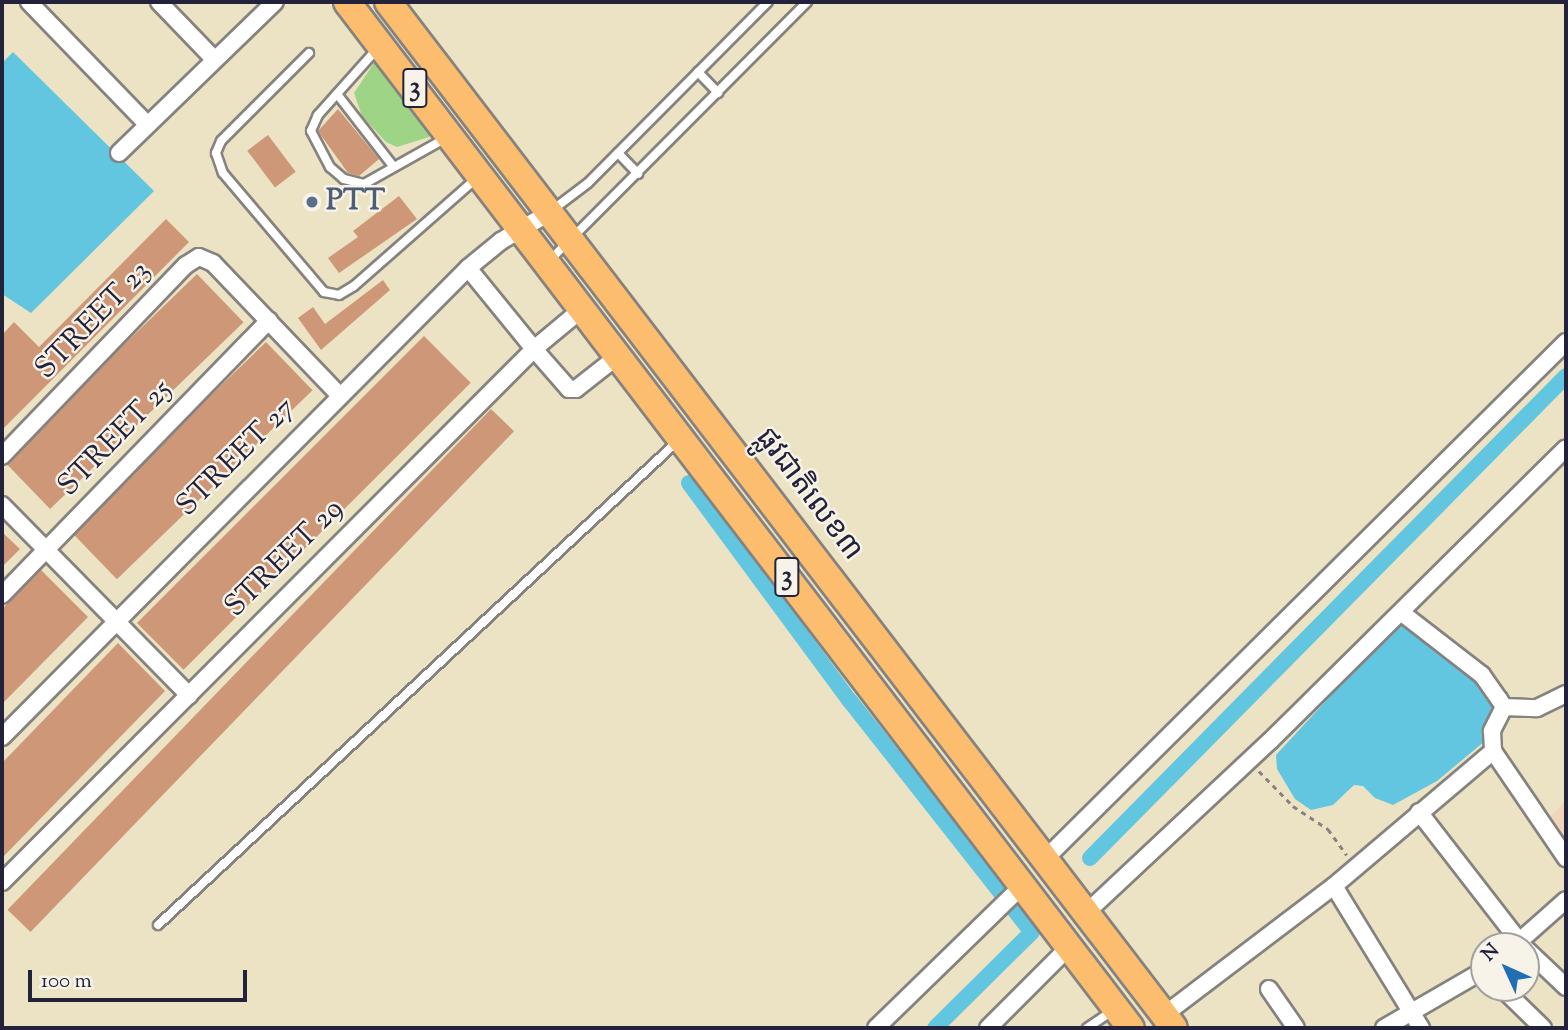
<!DOCTYPE html>
<meta charset="utf-8">
<style>
body{margin:0}
#map{position:relative;width:1568px;height:1030px;overflow:hidden;background:#ebe3c3;font-family:"Sorts Mill Goudy","Noto Sans Khmer",serif}
div>[style]{position:absolute}
[style*='--x']{left:calc(var(--x)*1px);top:calc(var(--y)*1px);width:calc(var(--w)*1px);rotate:calc(var(--a)*1deg)}
.built>*{inset:0;background:#efd6bb}
.green>*{inset:0;background:#9ed485}
.water>*{inset:0;background:#62c6e0}
.canal>*{height:16px;margin:-8px;padding:0 8px;transform-origin:8px;border-radius:8px;background:#62c6e0}
.building>*{inset:0;background:#ce9878;transform-origin:0 0}
.path>*{height:2.5px;margin-top:-1.25px;transform-origin:0;background:repeating-linear-gradient(90deg,#86827f 0 5px,transparent 0 10px)}
.roads{filter:drop-shadow(2px 0 #86827f) drop-shadow(-2px 0 #86827f) drop-shadow(0 2px #86827f) drop-shadow(0 -2px #86827f)}
.service>*{height:8px;margin:-4px;padding:0 4px;transform-origin:4px;border-radius:4px;background:#fff}
.minor>*{height:16px;margin:-8px;padding:0 8px;transform-origin:8px;border-radius:8px;background:#fff}
.trunk>*{height:26px;margin:-13px;padding:0 13px;transform-origin:13px;border-radius:13px;background:#fcbd6e}
.dots>*{width:19px;height:19px;translate:-50% -50%;box-sizing:border-box;border:4px solid #f7f3e8;border-radius:50%}
span{translate:-50% -50%;white-space:nowrap;text-align:center;line-height:1.15;-webkit-text-stroke:5px #f7f3e8;paint-order:stroke}
.shield-label span{padding:2px 5px;background:#f7f3e8;border:2px solid;border-radius:5px;-webkit-text-stroke-width:0}
.shield-label{font-size:28px;color:#22223b;font-weight:700}
.service-label{font-size:30px;color:#4e5e75;font-weight:700}
.left{translate:0 -50%;text-align:left}
.street-label{font-size:30px;color:#22223b}
.frame{position:absolute;inset:0;border:4px solid #22223b;pointer-events:none}
.north{position:absolute;left:1470px;top:932px;width:70px;height:70px;box-sizing:border-box;background:#f7f3e8;border:2px solid #a29fa3;border-radius:50%;rotate:315deg;font-size:19px;font-weight:700;line-height:28px;text-align:center;color:#22223b}
.north::after{content:'';display:block;margin:auto;width:24px;height:32px;background:#1f6fb2;clip-path:polygon(50% 0,100% 100%,50% 72%,0 100%)}
.scale{position:absolute;left:28px;top:970px;width:219px;height:32px;box-sizing:border-box;border:4px solid #22223b;border-top:0;padding-left:9px;font-size:21px;line-height:24px;white-space:nowrap;color:#22223b;-webkit-text-stroke:5px #f7f3e8;paint-order:stroke}
</style>
<div id="map">
<div class="built">
<div style="clip-path:polygon(1566px 800px,1566px 841px,1550px 818px)"></div>
</div>
<div class="green">
<div style="clip-path:polygon(376px 60px,431px 131px,429px 137px,397px 147px,386px 142px,362px 116px,354px 93px)"></div>
</div>
<div class="water">
<div style="clip-path:polygon(13px 52px,154px 191px,31px 313px,2px 294px,2px 63px)"></div>
<div style="clip-path:polygon(1397px 624px,1415px 631px,1478px 681px,1498px 706px,1485px 741px,1437px 781px,1393px 805px,1375px 798px,1363px 786px,1354px 785px,1333px 805px,1311px 810px,1295px 799px,1277px 769px,1276px 755px)"></div>
</div>
<div class="canal">
<div style="--x:689;--y:483;--w:271;--a:53.6"></div>
<div style="--x:850;--y:701;--w:294;--a:51.8"></div>
<div style="--x:1032;--y:932;--w:136;--a:135.3"></div>
<div style="--x:1090;--y:858;--w:677;--a:-45.36"></div>
</div>
<div class="building">
<div style="clip-path:polygon(338px 109px,379px 159px,359px 176px,348px 173px,318px 131px)"></div>
<div style="left:268px;top:135px;width:46px;height:26px;rotate:53deg"></div>
<div style="clip-path:polygon(399px 196px,417px 219px,339px 273px,328px 258px,358px 237px,353px 231px)"></div>
<div style="clip-path:polygon(166px 219px,189px 242px,2px 430px,2px 335px,14px 322px,39px 347px)"></div>
<div style="left:197px;top:274px;width:67px;height:269px;rotate:46deg"></div>
<div style="clip-path:polygon(383px 280px,390px 290px,321px 350px,298px 318px,313px 307px,325px 324px)"></div>
<div style="left:424px;top:336px;width:66px;height:406px;rotate:45deg"></div>
<div style="left:266px;top:342px;width:67px;height:272px;rotate:46deg"></div>
<div style="left:491px;top:409px;width:32px;height:696px;rotate:44deg"></div>
<div style="clip-path:polygon(2px 532px,20px 549px,2px 567px)"></div>
<div style="clip-path:polygon(41px 570px,88px 617px,2px 704px,2px 609px)"></div>
<div style="clip-path:polygon(118px 643px,165px 691px,2px 858px,2px 763px)"></div>
</div>
<div class="path">
<div style="--x:1259;--y:771;--w:49;--a:45.8"></div>
<div style="--x:1293;--y:806;--w:42;--a:33.3"></div>
<div style="--x:1328;--y:829;--w:32;--a:54"></div>
</div>
<div class="roads">
<div class="service">
<div style="--x:377;--y:49;--w:89;--a:131.8"></div>
<div style="--x:318;--y:115;--w:17;--a:114"></div>
<div style="--x:311;--y:131;--w:41;--a:62.2"></div>
<div style="--x:330;--y:167;--w:18;--a:41"></div>
<div style="--x:344;--y:179;--w:21;--a:14"></div>
<div style="--x:364;--y:184;--w:94;--a:-29.3"></div>
<div style="--x:309;--y:53;--w:124;--a:135"></div>
<div style="--x:221;--y:141;--w:13;--a:113"></div>
<div style="--x:216;--y:153;--w:21;--a:71"></div>
<div style="--x:223;--y:173;--w:156;--a:49.7"></div>
<div style="--x:324;--y:292;--w:15;--a:11"></div>
<div style="--x:339;--y:295;--w:17;--a:-31"></div>
<div style="--x:354;--y:286;--w:162;--a:-41.3"></div>
<div style="--x:698;--y:72;--w:29;--a:46"></div>
<div style="--x:337;--y:94;--w:91;--a:52.1"></div>
<div style="--x:618;--y:153;--w:29;--a:46"></div>
<div style="--x:551;--y:211;--w:46;--a:-37.1"></div>
<div style="--x:588;--y:183;--w:255;--a:-45.2"></div>
<div style="--x:550;--y:260;--w:364;--a:-45.1"></div>
<div style="--x:158;--y:925;--w:712;--a:-42.95"></div>
<div style="--x:1087;--y:1028;--w:32;--a:-34"></div>
</div>
<div class="minor">
<div style="--x:29;--y:2;--w:170;--a:46"></div>
<div style="--x:159;--y:2;--w:79;--a:46"></div>
<div style="--x:119;--y:153;--w:217;--a:-44.1"></div>
<div style="--x:582;--y:309;--w:62;--a:140.2"></div>
<div style="--x:534;--y:349;--w:53;--a:48.8"></div>
<div style="--x:569;--y:389;--w:7;--a:0"></div>
<div style="--x:576;--y:389;--w:53;--a:-38.2"></div>
<div style="--x:2;--y:456;--w:265;--a:-46.1"></div>
<div style="--x:186;--y:265;--w:15;--a:-32"></div>
<div style="--x:199;--y:257;--w:15;--a:23"></div>
<div style="--x:213;--y:263;--w:182;--a:46.3"></div>
<div style="--x:2;--y:505;--w:267;--a:45.5"></div>
<div style="--x:2;--y:595;--w:383;--a:-45.8"></div>
<div style="--x:1402;--y:613;--w:101;--a:37.8"></div>
<div style="--x:1482;--y:675;--w:29;--a:55"></div>
<div style="--x:1499;--y:699;--w:9;--a:58"></div>
<div style="--x:1504;--y:707;--w:27;--a:117"></div>
<div style="--x:1492;--y:731;--w:20;--a:87"></div>
<div style="--x:1493;--y:751;--w:130;--a:55.7"></div>
<div style="--x:1504;--y:707;--w:33;--a:2"></div>
<div style="--x:1537;--y:708;--w:32;--a:-26"></div>
<div style="--x:2;--y:737;--w:661;--a:-45.18"></div>
<div style="--x:468;--y:268;--w:43;--a:-39.3"></div>
<div style="--x:501;--y:241;--w:56;--a:-30.3"></div>
<div style="--x:1419;--y:812;--w:170;--a:52.2"></div>
<div style="--x:1045;--y:859;--w:734;--a:-44.78"></div>
<div style="--x:2;--y:882;--w:753;--a:-45.05"></div>
<div style="--x:534;--y:349;--w:104;--a:-129.2"></div>
<div style="--x:1334;--y:886;--w:167;--a:58.5"></div>
<div style="--x:1086;--y:913;--w:252;--a:-43.1"></div>
<div style="--x:1270;--y:741;--w:416;--a:-44.7"></div>
<div style="--x:1514;--y:946;--w:69;--a:-41.5"></div>
<div style="--x:1526;--y:949;--w:55;--a:43.5"></div>
<div style="--x:1502;--y:988;--w:57;--a:44.3"></div>
<div style="--x:1269;--y:989;--w:47;--a:55.3"></div>
<div style="--x:1164;--y:1015;--w:213;--a:-37.2"></div>
<div style="--x:1334;--y:886;--w:209;--a:-40.3"></div>
<div style="--x:876;--y:1028;--w:204;--a:-44.2"></div>
<div style="--x:988;--y:1028;--w:115;--a:-45"></div>
<div style="--x:1384;--y:1028;--w:116;--a:-30.1"></div>
</div>
<div class="trunk">
<div style="--x:347;--y:2;--w:1291;--a:52.62"></div>
<div style="--x:388;--y:2;--w:1292;--a:52.54"></div>
</div>
</div>
<div class="dots">
<div style="left:312px;top:202px;background:#5c6f8a"></div>
</div>
<div class="shield-label">
<span style="left:415px;top:88px">3</span>
<span style="left:787px;top:577px">3</span>
</div>
<div class="service-label">
<span class="left" style="left:326px;top:202px">PTT</span>
</div>
<div class="street-label">
<span style="left:94px;top:321px;rotate:-46deg">STREET 23</span>
<span style="left:116px;top:439px;rotate:-46deg">STREET 25</span>
<span style="left:237px;top:458px;rotate:-45deg">STREET 27</span>
<span style="left:808px;top:495px;rotate:53deg">ផ្លូវជាតិលេខ៣</span>
<span style="left:285px;top:559px;rotate:-45deg">STREET 29</span>
</div>
<div class="frame"></div>
<div class="north">N</div>
<div class="scale">100 m</div>
</div>
